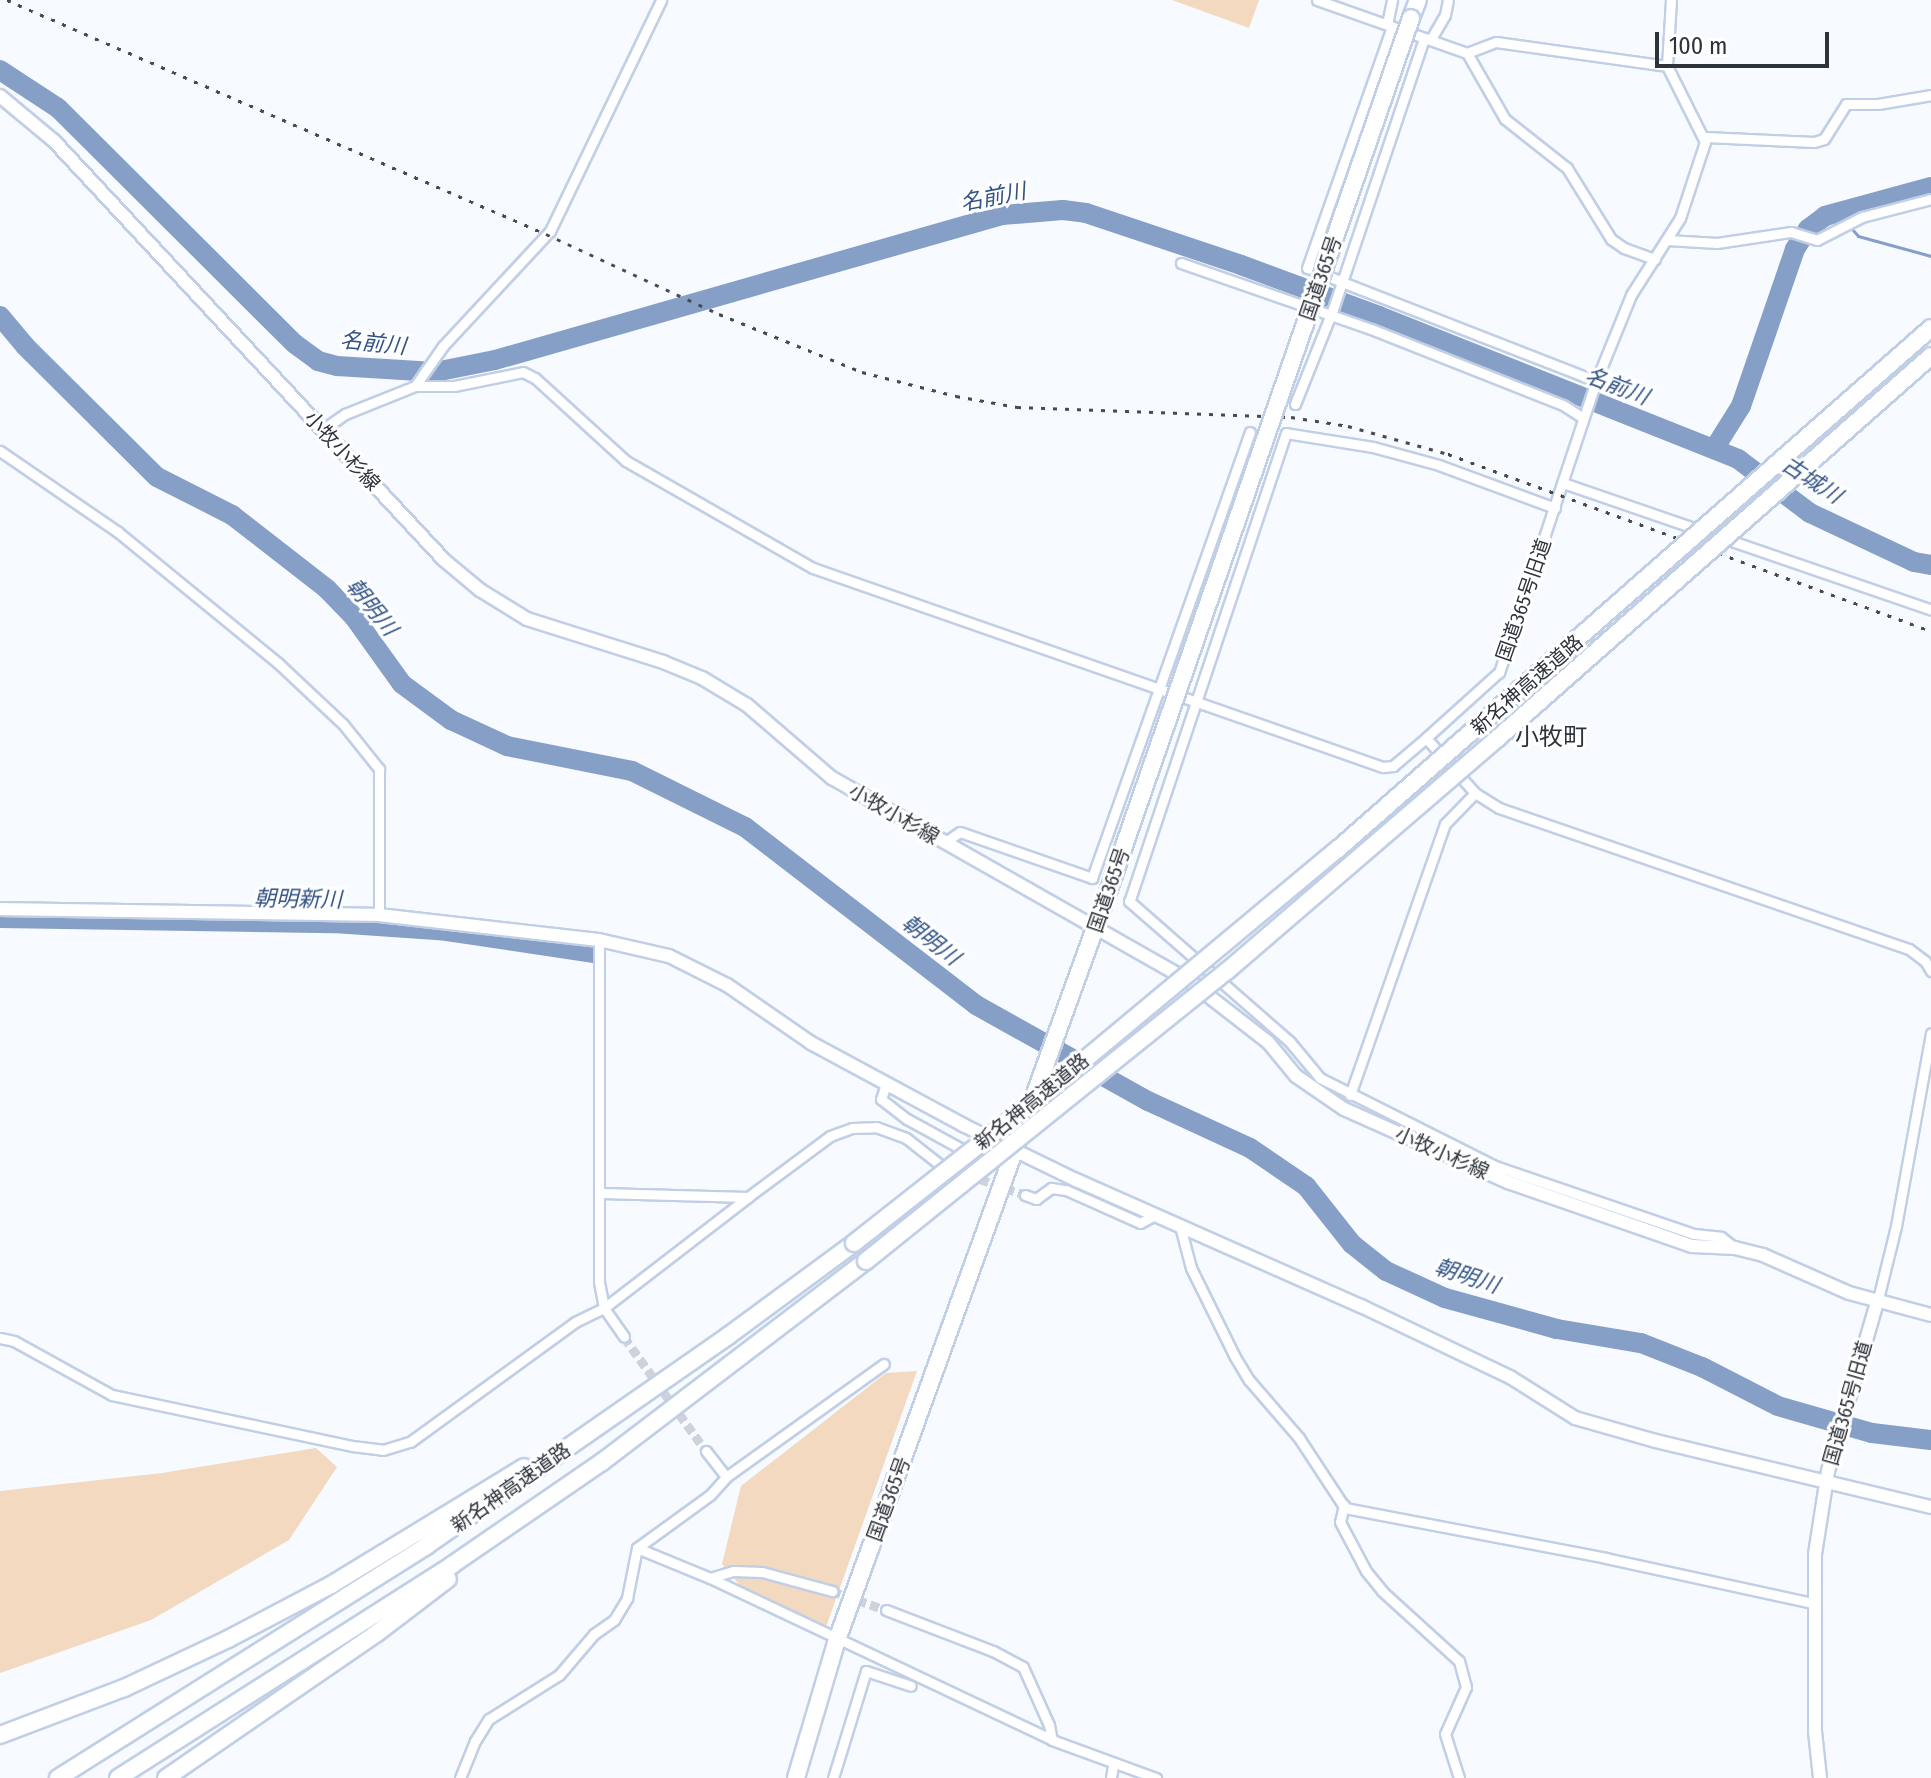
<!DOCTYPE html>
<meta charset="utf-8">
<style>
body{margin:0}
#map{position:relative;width:1931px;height:1778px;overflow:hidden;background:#f7faff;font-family:"Fira Sans Condensed","Noto Sans JP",sans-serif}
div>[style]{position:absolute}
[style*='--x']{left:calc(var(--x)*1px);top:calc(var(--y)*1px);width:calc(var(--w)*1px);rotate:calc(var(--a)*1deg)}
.green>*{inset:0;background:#f2d9bf}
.stream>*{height:3px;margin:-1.5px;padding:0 1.5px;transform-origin:1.5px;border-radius:1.5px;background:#869fc6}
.river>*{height:20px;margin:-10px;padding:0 10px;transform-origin:10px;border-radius:10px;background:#869fc6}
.street-tunnel>*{height:9px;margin-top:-4.5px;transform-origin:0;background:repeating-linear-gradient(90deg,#cfd2d8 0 9px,transparent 0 13.5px)}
.roads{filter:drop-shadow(2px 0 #c1cfe6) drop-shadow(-2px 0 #c1cfe6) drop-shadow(0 2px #c1cfe6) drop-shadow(0 -2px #c1cfe6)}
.street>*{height:9px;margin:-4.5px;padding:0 4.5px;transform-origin:4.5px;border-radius:4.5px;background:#fff}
.secondary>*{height:12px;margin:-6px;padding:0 6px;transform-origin:6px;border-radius:6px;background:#fff}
.highway>*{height:16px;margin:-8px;padding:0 8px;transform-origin:8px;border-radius:8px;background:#fff}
.rail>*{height:3px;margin-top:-1.5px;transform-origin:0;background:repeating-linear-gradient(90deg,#464b53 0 4px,transparent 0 12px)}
.bridges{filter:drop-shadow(2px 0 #c1cfe6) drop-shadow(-2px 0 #c1cfe6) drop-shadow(0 2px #c1cfe6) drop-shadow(0 -2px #c1cfe6)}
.highway-bridge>*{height:16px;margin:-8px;padding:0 8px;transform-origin:8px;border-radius:8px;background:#fff}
span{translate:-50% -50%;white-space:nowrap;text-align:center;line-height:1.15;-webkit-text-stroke:6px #fff;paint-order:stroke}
.street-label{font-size:20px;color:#2d333b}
.water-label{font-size:22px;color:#325386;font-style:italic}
.quarter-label{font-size:24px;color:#2d333b}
.scale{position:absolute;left:1655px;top:32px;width:174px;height:36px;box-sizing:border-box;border:4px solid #2d333b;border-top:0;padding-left:10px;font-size:24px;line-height:28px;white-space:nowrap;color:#2d333b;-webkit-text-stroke:6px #fff;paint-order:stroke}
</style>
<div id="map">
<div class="green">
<div style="clip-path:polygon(1172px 0,1259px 0,1249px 28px)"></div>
<div style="clip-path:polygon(917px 1371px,826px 1627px,748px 1595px,722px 1564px,741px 1486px,886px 1373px)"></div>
<div style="clip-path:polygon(316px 1448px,337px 1467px,289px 1540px,151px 1620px,0 1673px,0 1491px,162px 1473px)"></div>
</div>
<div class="stream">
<div style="--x:1848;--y:209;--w:7;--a:82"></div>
<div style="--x:1852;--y:229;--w:9;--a:49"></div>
<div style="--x:1858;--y:236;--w:76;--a:15.3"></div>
</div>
<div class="river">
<div style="--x:0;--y:70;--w:69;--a:33.2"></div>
<div style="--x:58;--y:108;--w:334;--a:44.9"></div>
<div style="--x:295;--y:344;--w:29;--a:36"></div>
<div style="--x:318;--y:361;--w:20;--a:15"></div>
<div style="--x:337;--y:366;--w:98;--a:3.5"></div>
<div style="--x:435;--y:372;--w:61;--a:-11.3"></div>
<div style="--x:495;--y:360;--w:527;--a:-15.96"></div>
<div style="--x:1002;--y:215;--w:61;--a:-4.7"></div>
<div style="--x:1063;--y:210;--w:23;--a:7"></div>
<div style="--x:1086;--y:213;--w:163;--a:18.5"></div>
<div style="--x:1241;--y:265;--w:147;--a:20.3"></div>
<div style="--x:1379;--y:316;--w:386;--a:21.7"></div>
<div style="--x:1738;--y:459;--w:90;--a:36.9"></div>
<div style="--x:1810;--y:513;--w:115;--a:25.2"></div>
<div style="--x:1914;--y:562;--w:17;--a:10"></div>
<div style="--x:0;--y:316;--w:39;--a:50"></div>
<div style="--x:25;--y:346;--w:186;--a:44.8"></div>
<div style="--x:157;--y:477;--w:84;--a:26.9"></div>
<div style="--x:232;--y:515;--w:120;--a:37.9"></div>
<div style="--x:327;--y:589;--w:39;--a:46"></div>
<div style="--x:354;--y:617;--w:82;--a:54.4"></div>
<div style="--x:402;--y:684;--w:61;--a:36.3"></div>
<div style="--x:451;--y:720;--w:62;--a:24.9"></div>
<div style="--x:507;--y:746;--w:127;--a:11.3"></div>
<div style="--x:632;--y:771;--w:126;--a:26.4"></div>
<div style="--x:745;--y:827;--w:292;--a:37.6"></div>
<div style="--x:976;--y:1005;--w:197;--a:29.2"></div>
<div style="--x:1148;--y:1101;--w:112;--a:24.7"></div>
<div style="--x:1250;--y:1148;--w:68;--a:34.2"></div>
<div style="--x:1306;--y:1186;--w:74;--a:51.6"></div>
<div style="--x:1352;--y:1244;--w:43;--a:38.5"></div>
<div style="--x:1386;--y:1271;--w:65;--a:24.6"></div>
<div style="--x:1445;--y:1298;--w:116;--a:15.5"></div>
<div style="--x:1557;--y:1329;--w:85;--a:9.5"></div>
<div style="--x:1641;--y:1343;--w:66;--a:21.5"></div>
<div style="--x:1702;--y:1367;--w:85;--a:27.2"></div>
<div style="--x:1778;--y:1406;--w:98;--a:16"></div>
<div style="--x:1872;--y:1433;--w:59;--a:6.8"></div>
<div style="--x:1714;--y:449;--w:51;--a:-57.9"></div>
<div style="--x:1741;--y:406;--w:166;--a:-71"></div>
<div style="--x:1795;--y:249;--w:24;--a:-57"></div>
<div style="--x:1808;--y:229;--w:21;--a:-37"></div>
<div style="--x:1825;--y:216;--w:110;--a:-15.3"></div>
<div style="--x:0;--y:918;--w:334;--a:0.9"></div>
<div style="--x:334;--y:923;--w:113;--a:4"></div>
<div style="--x:447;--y:931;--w:149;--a:8.5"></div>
</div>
<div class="street-tunnel">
<div style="--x:980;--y:1179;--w:48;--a:19.6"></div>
<div style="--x:624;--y:1337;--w:140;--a:54.3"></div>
<div style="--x:832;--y:1591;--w:57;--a:19.4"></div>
</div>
<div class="roads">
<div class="street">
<div style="--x:1317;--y:0;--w:159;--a:19.5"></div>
<div style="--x:1467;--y:53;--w:31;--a:-21"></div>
<div style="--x:1496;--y:42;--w:173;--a:8"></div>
<div style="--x:1671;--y:0;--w:66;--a:93.5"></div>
<div style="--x:1667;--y:66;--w:85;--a:63.4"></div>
<div style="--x:1705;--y:142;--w:80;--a:108.2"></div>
<div style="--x:1680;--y:218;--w:91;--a:122.5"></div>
<div style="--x:1631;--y:295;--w:93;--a:112.1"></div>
<div style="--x:1596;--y:381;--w:307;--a:108.4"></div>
<div style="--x:1499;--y:672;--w:98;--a:137.9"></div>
<div style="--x:1426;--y:738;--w:74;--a:48.3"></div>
<div style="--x:1475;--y:793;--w:28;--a:32"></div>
<div style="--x:1499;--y:808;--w:434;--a:19"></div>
<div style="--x:1909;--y:949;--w:20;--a:37"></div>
<div style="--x:1925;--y:961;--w:12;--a:59"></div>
<div style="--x:1387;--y:24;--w:25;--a:-78"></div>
<div style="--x:1431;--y:39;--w:28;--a:-60"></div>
<div style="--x:1445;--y:15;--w:15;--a:-79"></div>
<div style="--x:1467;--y:53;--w:76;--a:60.1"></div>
<div style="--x:1505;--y:119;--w:79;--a:38.3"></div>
<div style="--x:1567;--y:168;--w:84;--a:58.2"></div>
<div style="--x:1611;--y:239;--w:16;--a:35"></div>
<div style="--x:1624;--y:248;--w:33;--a:20"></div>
<div style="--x:1705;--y:137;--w:109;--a:2.6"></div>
<div style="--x:1814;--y:142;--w:10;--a:-17"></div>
<div style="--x:1824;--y:139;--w:41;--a:-57.8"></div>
<div style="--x:1846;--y:104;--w:32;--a:0"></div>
<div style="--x:1878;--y:104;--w:54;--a:-9.6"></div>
<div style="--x:1667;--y:240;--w:50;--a:3.4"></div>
<div style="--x:1717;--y:243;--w:75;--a:-8.5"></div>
<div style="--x:1791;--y:232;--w:27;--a:17"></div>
<div style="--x:1817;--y:240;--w:51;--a:-27.1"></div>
<div style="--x:1862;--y:217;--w:71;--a:-14.6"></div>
<div style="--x:1181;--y:263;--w:201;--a:19.2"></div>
<div style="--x:1371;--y:329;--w:206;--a:21.6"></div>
<div style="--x:1563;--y:405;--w:24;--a:33"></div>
<div style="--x:1340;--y:281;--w:35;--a:-158"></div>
<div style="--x:1307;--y:268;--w:256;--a:-70.6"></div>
<div style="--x:1342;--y:282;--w:273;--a:21.3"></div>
<div style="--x:415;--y:386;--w:39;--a:0"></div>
<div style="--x:454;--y:386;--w:70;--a:-11.5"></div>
<div style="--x:523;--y:372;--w:13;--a:27"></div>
<div style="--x:535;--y:378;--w:123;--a:42.4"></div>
<div style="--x:626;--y:461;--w:215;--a:29.8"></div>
<div style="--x:813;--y:568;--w:604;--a:19.25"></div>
<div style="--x:1383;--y:767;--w:10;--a:-6"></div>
<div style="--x:1393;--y:766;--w:43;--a:-40.3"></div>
<div style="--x:1295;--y:404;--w:102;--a:-68.2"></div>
<div style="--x:1333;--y:309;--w:286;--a:-71.4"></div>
<div style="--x:322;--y:430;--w:28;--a:-35"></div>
<div style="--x:345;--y:414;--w:75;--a:-21.8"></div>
<div style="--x:415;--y:386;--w:49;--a:-55"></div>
<div style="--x:443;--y:346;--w:157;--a:-47.1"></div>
<div style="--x:550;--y:231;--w:256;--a:-64.3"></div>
<div style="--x:0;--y:451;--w:143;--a:34.5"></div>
<div style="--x:118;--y:532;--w:207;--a:39.3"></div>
<div style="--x:278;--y:663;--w:89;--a:43.2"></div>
<div style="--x:343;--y:724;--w:58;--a:51.3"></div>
<div style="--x:379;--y:769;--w:146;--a:90"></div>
<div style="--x:1563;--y:483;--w:389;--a:19"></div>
<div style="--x:1555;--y:508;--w:124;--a:-159.7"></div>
<div style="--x:1439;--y:465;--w:68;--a:-164.7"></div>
<div style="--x:1373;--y:447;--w:88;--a:-170.9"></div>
<div style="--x:1286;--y:433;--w:494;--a:108.5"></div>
<div style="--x:1129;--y:901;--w:214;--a:41.2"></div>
<div style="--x:1290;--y:1042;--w:47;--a:50.2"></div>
<div style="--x:1320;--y:1078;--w:196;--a:26.7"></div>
<div style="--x:1495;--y:1166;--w:210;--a:18.9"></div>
<div style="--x:1694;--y:1234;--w:27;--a:6"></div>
<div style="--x:1721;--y:1237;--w:16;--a:38"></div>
<div style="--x:944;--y:843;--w:19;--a:-35"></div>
<div style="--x:960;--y:832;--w:140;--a:19.2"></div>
<div style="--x:1092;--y:878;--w:473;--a:-70.5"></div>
<div style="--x:599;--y:940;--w:342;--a:90"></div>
<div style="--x:599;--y:1282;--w:26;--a:79"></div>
<div style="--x:604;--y:1308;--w:35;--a:55"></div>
<div style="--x:886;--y:1084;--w:16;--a:108"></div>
<div style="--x:881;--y:1099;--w:33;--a:38"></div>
<div style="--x:907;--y:1119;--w:79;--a:28.8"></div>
<div style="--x:976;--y:1157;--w:16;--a:79"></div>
<div style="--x:1350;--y:1095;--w:287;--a:-70.7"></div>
<div style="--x:1445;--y:824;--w:43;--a:-45.9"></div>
<div style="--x:601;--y:1193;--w:147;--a:1.6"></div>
<div style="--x:748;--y:1197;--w:102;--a:-36.6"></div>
<div style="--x:830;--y:1136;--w:23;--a:-20"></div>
<div style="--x:852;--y:1128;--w:24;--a:-2"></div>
<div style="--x:876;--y:1127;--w:32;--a:20"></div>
<div style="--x:906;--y:1138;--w:42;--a:38.2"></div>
<div style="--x:939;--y:1164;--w:35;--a:20"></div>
<div style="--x:1025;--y:1195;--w:12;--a:20"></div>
<div style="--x:1036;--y:1199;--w:19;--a:-36"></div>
<div style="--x:1051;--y:1188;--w:15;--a:8"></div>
<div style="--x:1066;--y:1190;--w:81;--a:24"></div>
<div style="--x:1140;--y:1223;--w:17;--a:-28"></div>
<div style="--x:1180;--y:1226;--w:43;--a:75.3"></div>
<div style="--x:1191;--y:1268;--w:99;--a:63.7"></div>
<div style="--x:1235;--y:1357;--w:27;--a:59"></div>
<div style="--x:1249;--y:1380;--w:77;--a:49.2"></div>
<div style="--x:1299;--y:1438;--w:84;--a:56.7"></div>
<div style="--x:1345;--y:1508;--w:266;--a:10.8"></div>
<div style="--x:1606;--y:1558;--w:212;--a:12.3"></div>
<div style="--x:1878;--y:1299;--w:75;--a:-76.1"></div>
<div style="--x:1896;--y:1226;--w:196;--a:-79.7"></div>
<div style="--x:0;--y:1338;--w:14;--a:12"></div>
<div style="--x:14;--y:1341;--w:112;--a:28.9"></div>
<div style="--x:112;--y:1395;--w:245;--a:12"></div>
<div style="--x:352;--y:1446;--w:31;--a:7"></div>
<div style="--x:383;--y:1450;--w:28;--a:-17"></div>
<div style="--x:410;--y:1442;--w:204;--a:-36"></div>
<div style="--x:575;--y:1322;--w:32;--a:-26"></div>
<div style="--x:604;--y:1308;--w:182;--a:-37.6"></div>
<div style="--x:706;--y:1451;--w:33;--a:52"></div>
<div style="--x:1344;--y:1505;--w:17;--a:103"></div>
<div style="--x:1340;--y:1522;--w:55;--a:62"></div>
<div style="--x:1366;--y:1571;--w:26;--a:51"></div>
<div style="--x:1382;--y:1591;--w:104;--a:42.3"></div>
<div style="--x:1459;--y:1661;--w:27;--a:75"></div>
<div style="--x:1466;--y:1687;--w:51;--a:114.1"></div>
<div style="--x:1445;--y:1734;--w:46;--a:72.3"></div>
<div style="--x:637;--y:1548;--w:79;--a:22.3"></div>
<div style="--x:710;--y:1578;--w:378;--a:25.3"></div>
<div style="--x:1052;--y:1740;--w:111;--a:20.1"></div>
<div style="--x:710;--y:1578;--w:24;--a:-17"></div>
<div style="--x:733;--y:1571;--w:29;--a:2"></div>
<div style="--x:762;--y:1572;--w:73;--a:15.2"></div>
<div style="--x:886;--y:1610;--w:115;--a:21"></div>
<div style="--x:993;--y:1651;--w:34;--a:28"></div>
<div style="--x:1023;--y:1667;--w:64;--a:65.9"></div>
<div style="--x:1049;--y:1725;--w:15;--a:79"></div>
<div style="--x:460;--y:1778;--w:40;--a:-68"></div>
<div style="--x:475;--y:1741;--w:26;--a:-58"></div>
<div style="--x:489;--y:1719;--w:83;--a:-32.2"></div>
<div style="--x:559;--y:1675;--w:54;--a:-49.5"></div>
<div style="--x:594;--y:1634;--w:24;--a:-35"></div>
<div style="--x:614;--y:1620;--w:26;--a:-59"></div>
<div style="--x:627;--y:1598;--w:51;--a:-78.7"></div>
<div style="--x:637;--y:1548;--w:90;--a:-36"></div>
<div style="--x:710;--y:1495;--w:24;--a:-48"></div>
<div style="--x:726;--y:1477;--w:194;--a:-35.6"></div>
<div style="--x:833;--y:1778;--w:112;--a:-72.9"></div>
<div style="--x:866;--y:1671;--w:47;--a:18.4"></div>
<div style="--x:1111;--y:1778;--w:13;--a:-81"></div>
</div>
<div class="secondary">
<div style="--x:0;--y:96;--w:70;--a:39.8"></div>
<div style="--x:54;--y:141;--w:572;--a:47.05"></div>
<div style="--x:444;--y:560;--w:47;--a:39.8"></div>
<div style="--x:480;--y:590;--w:55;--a:31.7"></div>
<div style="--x:527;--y:619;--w:143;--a:17.5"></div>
<div style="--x:663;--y:662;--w:42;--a:22.3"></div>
<div style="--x:702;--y:678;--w:52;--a:31"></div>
<div style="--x:747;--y:705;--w:112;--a:40.7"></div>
<div style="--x:832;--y:778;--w:409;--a:29.6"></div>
<div style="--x:1188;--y:980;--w:101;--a:37.8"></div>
<div style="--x:1268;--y:1042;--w:44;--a:50.5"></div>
<div style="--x:1296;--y:1076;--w:58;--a:34.5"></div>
<div style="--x:1344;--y:1109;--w:180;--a:24"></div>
<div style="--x:1508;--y:1182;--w:195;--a:19.2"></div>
<div style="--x:1692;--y:1246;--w:43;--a:2.7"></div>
<div style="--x:1735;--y:1248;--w:29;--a:14"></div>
<div style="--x:1763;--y:1255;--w:94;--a:23.8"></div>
<div style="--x:1849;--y:1293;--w:85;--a:15"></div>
<div style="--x:0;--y:909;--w:379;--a:0.9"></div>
<div style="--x:379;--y:915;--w:221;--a:6.5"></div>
<div style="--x:599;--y:940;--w:72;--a:12.9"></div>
<div style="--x:669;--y:956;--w:65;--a:26.6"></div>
<div style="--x:727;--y:985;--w:102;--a:34.6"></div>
<div style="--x:811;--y:1043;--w:173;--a:28.3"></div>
<div style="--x:963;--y:1125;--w:126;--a:26"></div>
<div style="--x:1076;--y:1180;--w:312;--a:23.9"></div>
<div style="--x:1361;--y:1306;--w:165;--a:25.5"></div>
<div style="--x:1510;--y:1377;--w:77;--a:32.2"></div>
<div style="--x:1575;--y:1418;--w:84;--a:15.9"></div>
<div style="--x:1656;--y:1441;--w:283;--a:13.5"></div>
<div style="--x:1820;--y:1778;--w:47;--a:-96.1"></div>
<div style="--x:1815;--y:1731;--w:177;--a:-90"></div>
<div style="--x:1815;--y:1554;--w:84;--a:-81.1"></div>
<div style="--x:1828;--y:1471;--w:179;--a:-73.8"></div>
</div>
<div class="highway">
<div style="--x:1411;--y:18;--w:19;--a:-69"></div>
<div style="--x:0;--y:1735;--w:133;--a:-20.8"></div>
<div style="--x:124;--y:1688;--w:115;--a:-25.2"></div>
<div style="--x:228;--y:1639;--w:116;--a:-27.7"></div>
<div style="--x:331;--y:1585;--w:226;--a:-31.4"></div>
<div style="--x:58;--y:1778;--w:435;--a:-32.2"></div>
<div style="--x:426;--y:1546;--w:368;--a:-34.8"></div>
<div style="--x:728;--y:1336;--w:157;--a:-36.4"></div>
<div style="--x:118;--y:1778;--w:396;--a:-32.5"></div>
<div style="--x:452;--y:1565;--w:182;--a:-34.5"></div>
<div style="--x:602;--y:1462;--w:332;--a:-37.3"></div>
<div style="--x:166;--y:1778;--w:256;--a:-34.5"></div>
<div style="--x:377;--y:1633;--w:89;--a:-37.3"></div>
<div style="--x:796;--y:1778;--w:144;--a:-73.5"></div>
<div style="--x:837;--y:1640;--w:792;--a:-70.08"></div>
</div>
</div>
<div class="rail">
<div style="--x:7;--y:0;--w:588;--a:23.47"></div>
<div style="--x:546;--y:234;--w:191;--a:24.8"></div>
<div style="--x:719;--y:314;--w:154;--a:22.1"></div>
<div style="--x:862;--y:372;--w:97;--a:14.3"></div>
<div style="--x:956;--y:396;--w:62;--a:10.2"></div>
<div style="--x:1017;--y:407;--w:274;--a:2.1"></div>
<div style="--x:1291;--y:417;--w:58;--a:9"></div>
<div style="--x:1348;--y:426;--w:104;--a:15.6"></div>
<div style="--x:1448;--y:454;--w:514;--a:20.13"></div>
</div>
<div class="bridges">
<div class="highway-bridge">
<div style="--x:1107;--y:895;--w:928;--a:-70.88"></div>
<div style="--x:854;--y:1243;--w:244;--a:-38.2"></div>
<div style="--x:1046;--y:1092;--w:380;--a:-39.8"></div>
<div style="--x:1338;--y:849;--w:789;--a:-41.3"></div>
<div style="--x:866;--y:1261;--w:463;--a:-38.8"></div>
<div style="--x:1227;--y:971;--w:357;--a:-40.7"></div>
<div style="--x:1498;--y:738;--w:577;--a:-41.42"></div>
</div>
</div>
<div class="street-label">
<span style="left:1321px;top:278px;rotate:-71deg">国道365号</span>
<span style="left:342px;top:451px;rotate:47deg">小牧小杉線</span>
<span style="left:1524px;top:600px;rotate:-71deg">国道365号旧道</span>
<span style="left:1527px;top:685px;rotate:-41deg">新名神高速道路</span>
<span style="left:894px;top:814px;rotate:30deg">小牧小杉線</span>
<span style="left:1109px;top:890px;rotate:-71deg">国道365号</span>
<span style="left:1032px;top:1102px;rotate:-39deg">新名神高速道路</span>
<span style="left:1442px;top:1153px;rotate:24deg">小牧小杉線</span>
<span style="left:1848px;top:1403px;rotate:-74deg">国道365号旧道</span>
<span style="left:511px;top:1488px;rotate:-35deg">新名神高速道路</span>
<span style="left:889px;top:1499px;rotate:-70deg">国道365号</span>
</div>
<div class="water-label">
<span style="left:993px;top:197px;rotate:-11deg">名前川</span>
<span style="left:373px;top:343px;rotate:6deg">名前川</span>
<span style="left:1617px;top:386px;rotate:21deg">名前川</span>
<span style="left:1812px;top:480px;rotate:33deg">古城川</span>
<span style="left:372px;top:607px;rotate:51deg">朝明川</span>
<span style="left:298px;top:899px;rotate:1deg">朝明新川</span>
<span style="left:931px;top:940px;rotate:38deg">朝明川</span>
<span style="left:1467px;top:1276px;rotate:18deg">朝明川</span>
</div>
<div class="quarter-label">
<span style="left:1551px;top:738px">小牧町</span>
</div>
<div class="scale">100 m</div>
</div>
